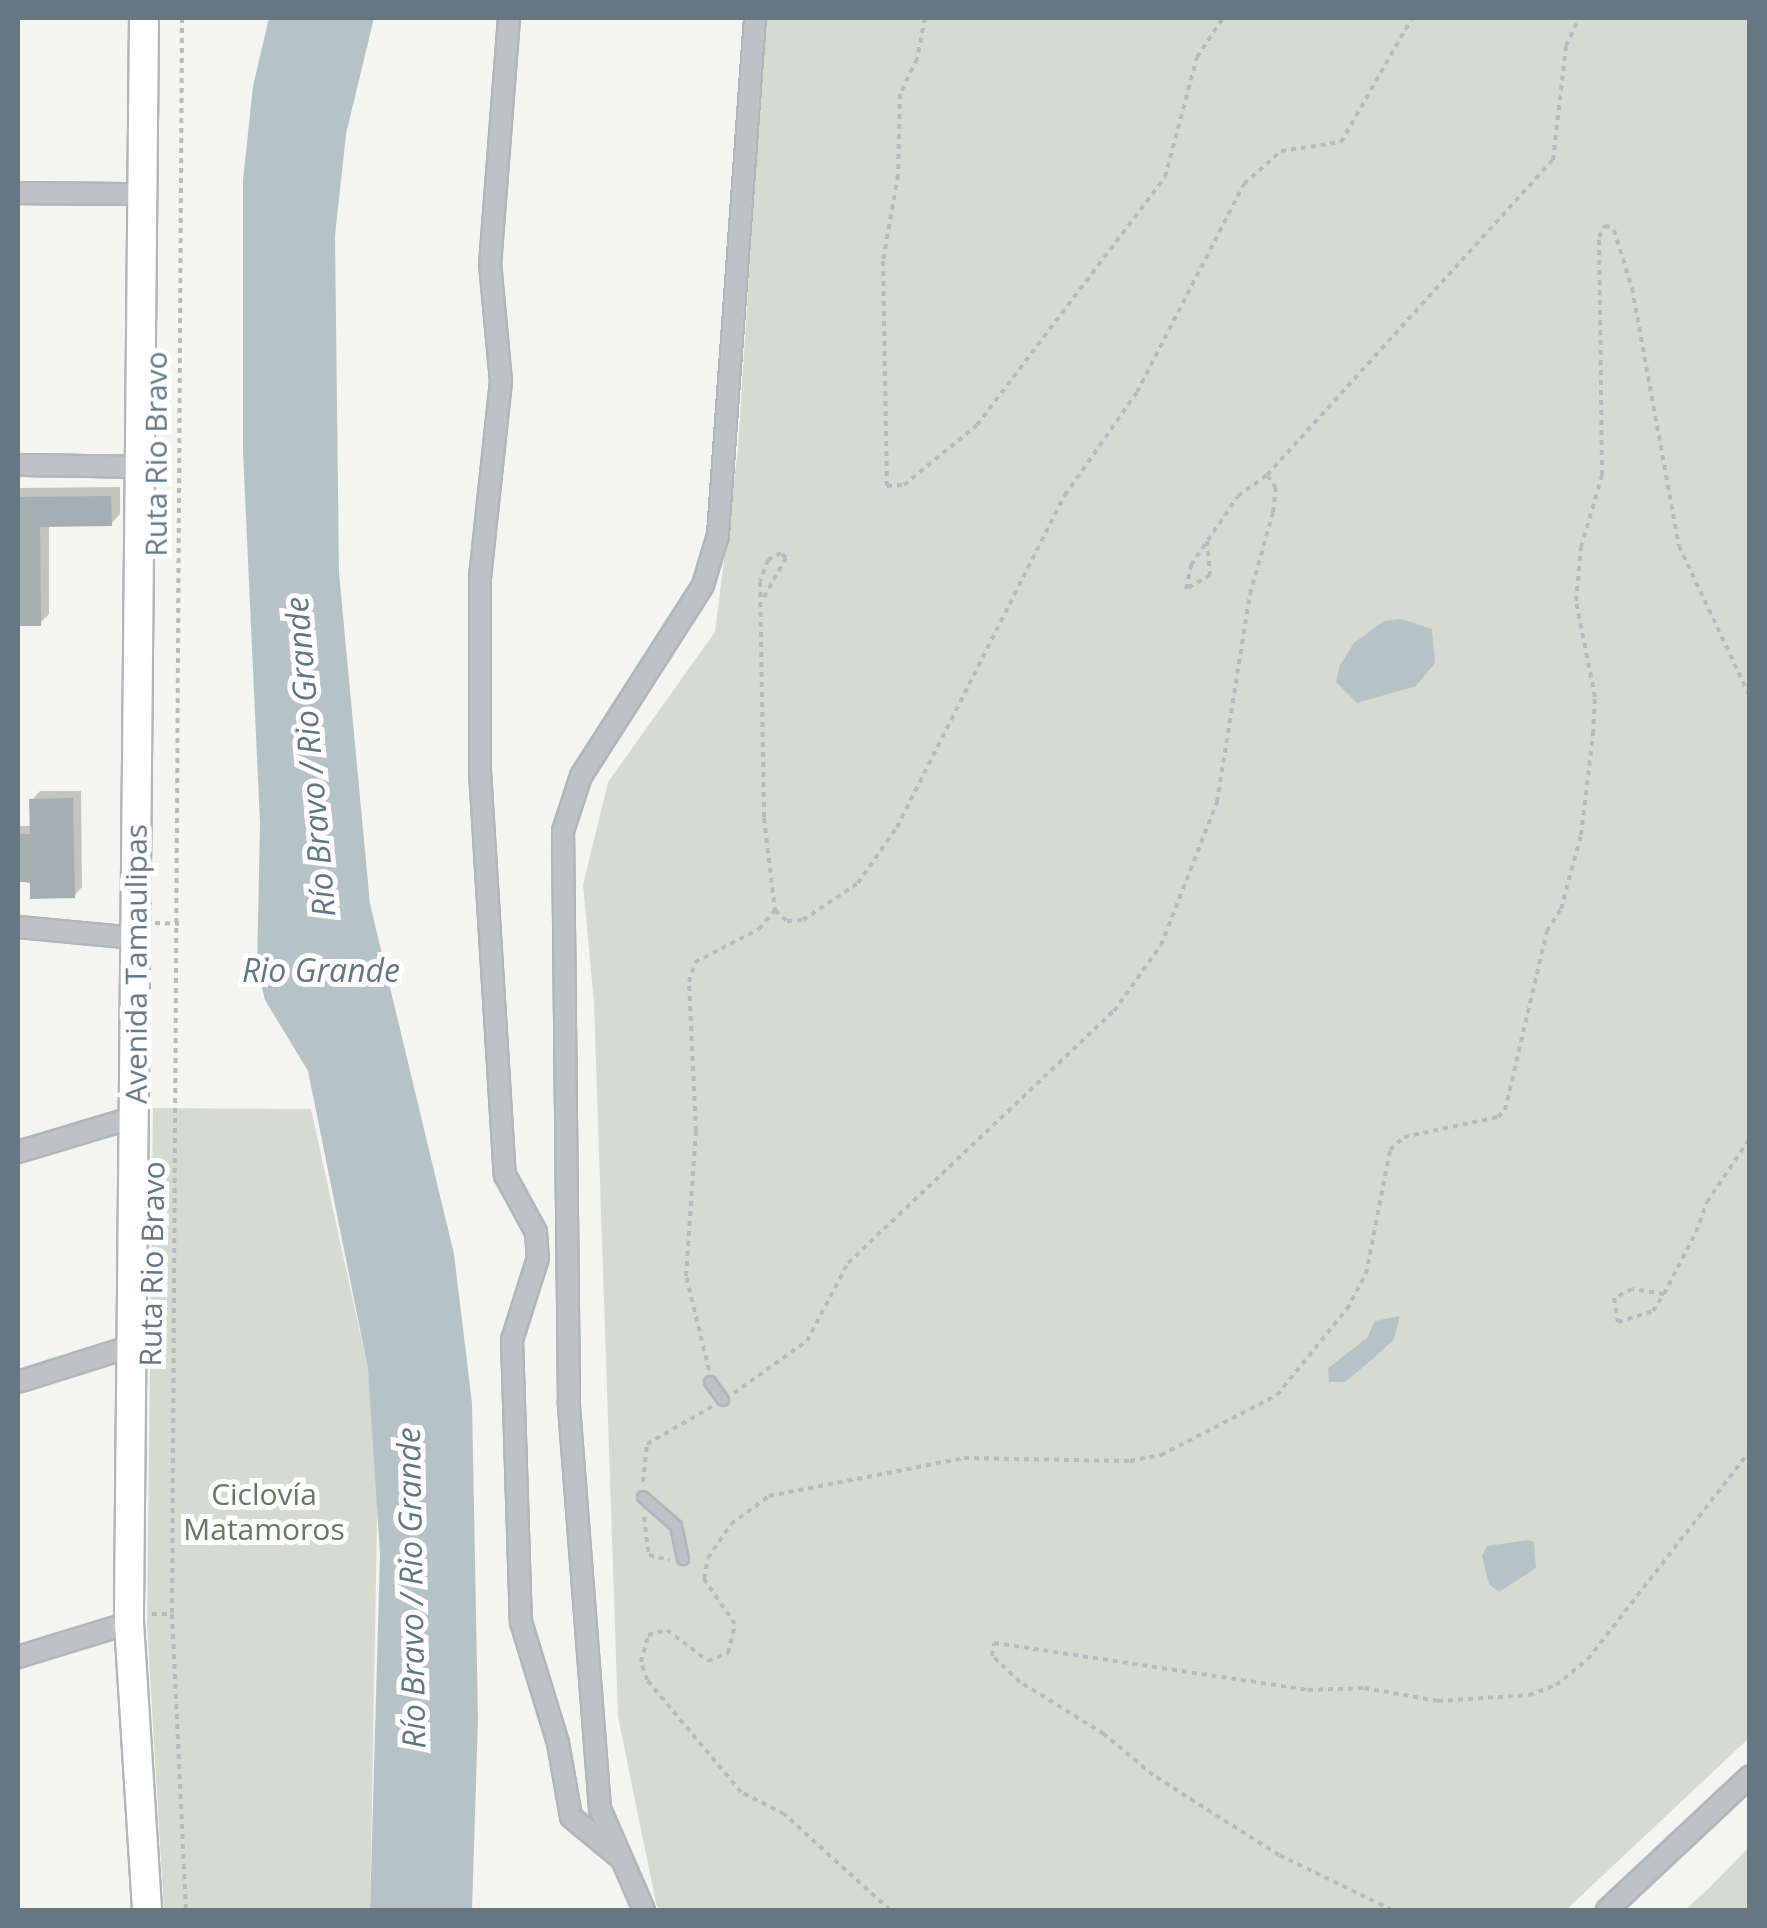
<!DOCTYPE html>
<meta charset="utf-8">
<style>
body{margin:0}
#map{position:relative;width:1767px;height:1928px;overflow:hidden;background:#f4f4f1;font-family:"Open Sans",sans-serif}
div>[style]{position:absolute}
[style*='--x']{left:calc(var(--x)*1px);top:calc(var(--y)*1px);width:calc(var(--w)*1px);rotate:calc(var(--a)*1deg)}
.green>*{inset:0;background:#d6dbd2}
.water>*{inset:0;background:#b6c3c6}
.shadow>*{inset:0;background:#0003}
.building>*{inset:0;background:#a5aeb1}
.path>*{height:4px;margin-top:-2px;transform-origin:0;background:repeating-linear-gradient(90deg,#b8bbbd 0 5px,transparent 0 10px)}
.roads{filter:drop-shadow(2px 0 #b0b6b9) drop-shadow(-2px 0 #b0b6b9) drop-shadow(0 2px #b0b6b9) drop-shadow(0 -2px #b0b6b9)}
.lane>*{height:10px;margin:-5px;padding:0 5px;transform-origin:5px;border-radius:5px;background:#bec2c5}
.street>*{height:20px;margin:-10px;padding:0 10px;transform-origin:10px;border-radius:10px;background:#bec2c5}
.secondary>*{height:28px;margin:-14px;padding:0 14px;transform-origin:14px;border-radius:14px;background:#fff}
span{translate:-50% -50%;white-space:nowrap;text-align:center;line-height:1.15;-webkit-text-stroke:10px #fff;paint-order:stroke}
.street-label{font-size:30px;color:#657780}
.park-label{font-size:30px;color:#697863}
.water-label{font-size:32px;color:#60787e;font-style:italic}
.frame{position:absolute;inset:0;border:20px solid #657780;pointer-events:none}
</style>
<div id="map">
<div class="green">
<div style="clip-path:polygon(765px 18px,1749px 18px,1749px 1738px,1566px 1910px,659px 1910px,656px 1903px,618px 1717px,594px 1003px,583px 885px,608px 782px,715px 632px,738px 449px)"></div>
<div style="clip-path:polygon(153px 1108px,311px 1109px,368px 1369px,378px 1469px,370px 1910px,164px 1910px,147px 1625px)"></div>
<div style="clip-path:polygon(1749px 1847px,1749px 1910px,1685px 1910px,1708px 1889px)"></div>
</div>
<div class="water">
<div style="clip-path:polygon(269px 18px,374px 18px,346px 134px,335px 236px,339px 573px,370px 904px,454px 1254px,472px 1403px,478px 1719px,472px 1910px,370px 1910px,380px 1554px,368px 1369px,308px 1071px,265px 1000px,257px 968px,260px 823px,243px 452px,243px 180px,253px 86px)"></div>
<div style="clip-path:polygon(1401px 619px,1432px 629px,1435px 663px,1416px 686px,1357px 703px,1336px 682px,1340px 665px,1354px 643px,1384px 621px)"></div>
<div style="clip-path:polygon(1400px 1316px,1394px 1339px,1375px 1357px,1345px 1382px,1329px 1382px,1328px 1368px,1367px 1338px,1375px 1321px)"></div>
<div style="clip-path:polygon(1527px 1540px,1534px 1542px,1536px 1568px,1499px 1592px,1489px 1584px,1482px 1556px,1487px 1546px)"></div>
</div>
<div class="shadow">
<div style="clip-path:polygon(120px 487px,120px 514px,111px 524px,49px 525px,49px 614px,39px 624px,18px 625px,18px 488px)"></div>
<div style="clip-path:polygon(40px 791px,81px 791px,82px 887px,74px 896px,18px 880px,18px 826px,32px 826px,32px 800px)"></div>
</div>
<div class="building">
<div style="clip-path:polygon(111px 496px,112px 526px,40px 527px,41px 626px,18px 626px,18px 497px)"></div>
<div style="clip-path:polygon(73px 798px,75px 898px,30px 899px,30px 882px,18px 882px,18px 834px,30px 834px,29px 799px)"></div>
</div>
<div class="path">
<div style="--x:182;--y:18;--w:1596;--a:90.36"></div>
<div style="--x:172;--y:1614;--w:296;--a:87.3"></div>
<div style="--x:925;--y:18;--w:42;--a:101"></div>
<div style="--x:917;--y:59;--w:39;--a:116"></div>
<div style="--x:900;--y:94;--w:81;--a:91.4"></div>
<div style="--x:898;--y:175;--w:87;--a:99.9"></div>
<div style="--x:883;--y:261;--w:225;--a:89"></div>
<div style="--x:887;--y:486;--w:17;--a:-3"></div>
<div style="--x:904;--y:485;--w:94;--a:-39.4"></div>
<div style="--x:977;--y:425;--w:311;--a:-52.8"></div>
<div style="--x:1165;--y:177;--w:124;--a:-75.1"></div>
<div style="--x:1197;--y:57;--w:47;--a:-56.3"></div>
<div style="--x:1207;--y:541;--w:34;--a:85"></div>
<div style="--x:1210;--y:575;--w:28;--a:150"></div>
<div style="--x:1186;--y:589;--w:25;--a:-78"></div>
<div style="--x:1191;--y:565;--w:83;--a:-55.7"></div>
<div style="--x:1238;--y:496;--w:36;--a:-36"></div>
<div style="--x:764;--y:597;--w:45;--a:-60.6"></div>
<div style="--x:786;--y:558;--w:7;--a:-135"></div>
<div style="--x:781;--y:553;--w:15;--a:152"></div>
<div style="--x:768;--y:560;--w:23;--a:110"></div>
<div style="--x:760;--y:582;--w:236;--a:89"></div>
<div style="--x:764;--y:818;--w:93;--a:83.2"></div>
<div style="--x:775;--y:910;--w:16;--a:43"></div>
<div style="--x:787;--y:921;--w:16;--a:-4"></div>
<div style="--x:803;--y:920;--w:66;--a:-33.9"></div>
<div style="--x:858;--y:883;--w:68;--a:-55.1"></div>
<div style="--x:897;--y:827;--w:372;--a:-63.2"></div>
<div style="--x:1065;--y:495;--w:126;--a:-55"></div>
<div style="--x:1137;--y:392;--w:234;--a:-62.8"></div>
<div style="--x:1244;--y:184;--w:50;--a:-41.7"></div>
<div style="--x:1281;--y:151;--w:61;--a:-8.5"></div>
<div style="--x:1341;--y:142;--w:143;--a:-60.2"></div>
<div style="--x:155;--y:923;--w:24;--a:2"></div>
<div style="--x:1664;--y:1294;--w:32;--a:-171"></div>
<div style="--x:1632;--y:1289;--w:20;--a:153"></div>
<div style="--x:1614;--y:1298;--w:24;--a:81"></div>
<div style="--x:1618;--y:1322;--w:37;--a:-17"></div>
<div style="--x:1653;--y:1311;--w:20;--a:-57"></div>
<div style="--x:1664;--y:1294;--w:70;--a:-62.7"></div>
<div style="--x:1696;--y:1232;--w:32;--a:-70"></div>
<div style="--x:1707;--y:1202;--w:77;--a:-56.1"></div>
<div style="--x:709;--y:1370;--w:97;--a:-103.7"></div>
<div style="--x:686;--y:1276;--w:145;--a:-86.1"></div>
<div style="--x:696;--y:1131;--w:149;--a:-92.7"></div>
<div style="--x:689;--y:982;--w:21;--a:-73"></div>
<div style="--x:695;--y:962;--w:72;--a:-27.3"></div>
<div style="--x:759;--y:929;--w:25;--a:-50"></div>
<div style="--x:734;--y:1393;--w:90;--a:-35.5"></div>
<div style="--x:807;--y:1341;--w:88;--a:-62.3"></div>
<div style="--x:848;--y:1263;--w:366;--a:-43.5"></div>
<div style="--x:1114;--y:1011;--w:81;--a:-54.5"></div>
<div style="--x:1161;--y:945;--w:154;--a:-68.6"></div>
<div style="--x:1217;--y:802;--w:211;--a:-81"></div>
<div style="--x:1250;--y:594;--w:85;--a:-74.3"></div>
<div style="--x:1273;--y:512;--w:24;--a:-83"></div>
<div style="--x:1276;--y:488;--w:16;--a:-125"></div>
<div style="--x:1267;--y:475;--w:425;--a:-47.8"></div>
<div style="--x:1553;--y:160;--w:115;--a:-83.5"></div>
<div style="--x:1566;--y:46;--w:31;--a:-65"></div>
<div style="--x:643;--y:1482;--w:38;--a:-84"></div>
<div style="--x:647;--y:1444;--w:76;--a:-29.9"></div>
<div style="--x:644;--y:1517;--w:38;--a:83"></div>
<div style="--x:649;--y:1555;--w:21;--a:14"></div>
<div style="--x:152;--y:1614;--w:20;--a:0"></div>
<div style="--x:890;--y:1910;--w:143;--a:-137.8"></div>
<div style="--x:784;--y:1814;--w:48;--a:-152.9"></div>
<div style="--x:741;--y:1792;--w:146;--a:-130"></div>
<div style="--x:647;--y:1680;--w:19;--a:-108"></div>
<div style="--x:641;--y:1662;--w:28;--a:-75"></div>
<div style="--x:648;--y:1635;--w:20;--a:-15"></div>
<div style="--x:667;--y:1630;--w:51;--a:37.1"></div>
<div style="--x:708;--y:1661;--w:22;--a:-22"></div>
<div style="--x:728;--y:1653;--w:30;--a:-76"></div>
<div style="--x:735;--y:1624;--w:55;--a:-124.6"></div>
<div style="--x:704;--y:1579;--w:21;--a:-79"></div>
<div style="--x:708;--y:1558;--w:41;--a:-55.9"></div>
<div style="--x:731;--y:1524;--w:47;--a:-36.4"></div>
<div style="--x:769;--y:1496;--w:199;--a:-11"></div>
<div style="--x:964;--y:1458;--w:166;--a:1"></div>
<div style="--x:1130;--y:1461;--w:32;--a:-11"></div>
<div style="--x:1161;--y:1455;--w:131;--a:-27.3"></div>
<div style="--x:1277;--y:1395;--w:111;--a:-50.9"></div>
<div style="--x:1347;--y:1309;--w:40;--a:-62"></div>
<div style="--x:1366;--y:1274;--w:126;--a:-79"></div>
<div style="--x:1390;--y:1150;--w:19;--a:-43"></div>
<div style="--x:1404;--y:1137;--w:96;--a:-12"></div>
<div style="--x:1498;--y:1117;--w:10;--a:-45"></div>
<div style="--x:1505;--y:1110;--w:184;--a:-76.8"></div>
<div style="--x:1547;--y:931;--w:26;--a:-58"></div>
<div style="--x:1561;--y:909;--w:77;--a:-74.9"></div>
<div style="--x:1581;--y:835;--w:102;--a:-83.2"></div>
<div style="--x:1593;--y:734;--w:37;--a:-87"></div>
<div style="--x:1595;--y:697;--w:98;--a:-101.2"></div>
<div style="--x:1576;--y:601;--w:54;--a:-84.7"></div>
<div style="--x:1581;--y:547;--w:75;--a:-73.7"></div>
<div style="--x:1602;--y:475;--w:238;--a:-90.7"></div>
<div style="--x:1599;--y:237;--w:13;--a:-63"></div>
<div style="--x:1605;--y:225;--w:10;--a:29"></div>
<div style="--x:1614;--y:230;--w:61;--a:72.8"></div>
<div style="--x:1632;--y:288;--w:262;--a:79.7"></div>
<div style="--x:1679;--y:546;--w:167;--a:64.8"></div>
<div style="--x:1392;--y:1910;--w:126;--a:-154"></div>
<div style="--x:1279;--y:1855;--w:149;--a:-147.6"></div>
<div style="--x:1153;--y:1775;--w:64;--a:-140.1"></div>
<div style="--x:1104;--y:1734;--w:99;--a:-148.2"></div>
<div style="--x:1020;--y:1682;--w:38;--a:-137"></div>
<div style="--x:992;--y:1656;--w:13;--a:-81"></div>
<div style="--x:994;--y:1643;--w:317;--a:8.5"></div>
<div style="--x:1308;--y:1690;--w:56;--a:-2"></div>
<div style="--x:1364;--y:1688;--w:75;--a:10"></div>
<div style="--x:1438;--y:1701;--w:91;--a:-3.8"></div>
<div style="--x:1529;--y:1695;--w:29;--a:-20"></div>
<div style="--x:1556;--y:1685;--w:41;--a:-39.1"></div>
<div style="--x:1588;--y:1659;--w:264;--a:-52.1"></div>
</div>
<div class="roads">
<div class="lane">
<div style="--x:710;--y:1382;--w:22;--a:54"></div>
<div style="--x:643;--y:1497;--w:44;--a:41.3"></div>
<div style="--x:676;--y:1526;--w:34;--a:78"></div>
</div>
<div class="street">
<div style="--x:509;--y:18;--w:246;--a:94.4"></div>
<div style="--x:490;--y:263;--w:119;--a:84.7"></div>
<div style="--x:501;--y:381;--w:198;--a:96.1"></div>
<div style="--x:480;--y:578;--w:193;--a:90"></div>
<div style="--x:480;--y:771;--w:405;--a:86.5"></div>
<div style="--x:505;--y:1175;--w:65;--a:61.5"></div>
<div style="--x:536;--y:1232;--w:26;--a:86"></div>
<div style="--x:538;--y:1258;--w:86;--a:107.6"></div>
<div style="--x:512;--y:1340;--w:282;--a:88.2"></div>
<div style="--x:521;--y:1622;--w:127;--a:73"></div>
<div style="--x:558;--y:1743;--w:75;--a:80"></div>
<div style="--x:571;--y:1817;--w:60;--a:39.6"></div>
<div style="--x:18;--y:193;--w:125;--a:0.5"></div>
<div style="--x:18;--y:465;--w:122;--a:0.9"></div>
<div style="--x:18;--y:927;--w:118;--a:5.4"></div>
<div style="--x:18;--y:1152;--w:122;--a:-16.7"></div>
<div style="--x:18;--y:1382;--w:120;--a:-17.5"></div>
<div style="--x:18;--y:1657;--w:116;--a:-17"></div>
<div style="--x:644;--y:1910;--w:110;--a:-113.5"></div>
<div style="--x:600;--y:1809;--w:408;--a:-94.4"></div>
<div style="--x:569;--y:1402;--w:571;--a:-90.6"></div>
<div style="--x:563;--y:831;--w:58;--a:-71.9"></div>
<div style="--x:581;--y:776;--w:227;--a:-57.4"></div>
<div style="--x:703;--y:585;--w:52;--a:-73.3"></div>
<div style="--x:718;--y:535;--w:518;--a:-85.91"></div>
<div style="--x:1607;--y:1910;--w:196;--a:-43.1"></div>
</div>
<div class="secondary">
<div style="--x:144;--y:18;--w:1605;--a:90.54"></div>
<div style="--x:129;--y:1623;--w:288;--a:86.4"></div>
</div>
</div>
<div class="street-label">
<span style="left:156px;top:454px;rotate:-90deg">Ruta Rio Bravo</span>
<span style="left:136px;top:964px;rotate:-90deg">Avenida Tamaulipas</span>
<span style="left:152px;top:1264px;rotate:-89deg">Ruta Rio Bravo</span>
</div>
<div class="park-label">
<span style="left:264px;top:1511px">Ciclovía<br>Matamoros</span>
</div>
<div class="water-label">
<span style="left:310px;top:757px;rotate:-95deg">Río Bravo / Rio Grande</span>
<span style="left:321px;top:970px">Rio Grande</span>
<span style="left:411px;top:1588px;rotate:-91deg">Río Bravo / Rio Grande</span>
</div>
<div class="frame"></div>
</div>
